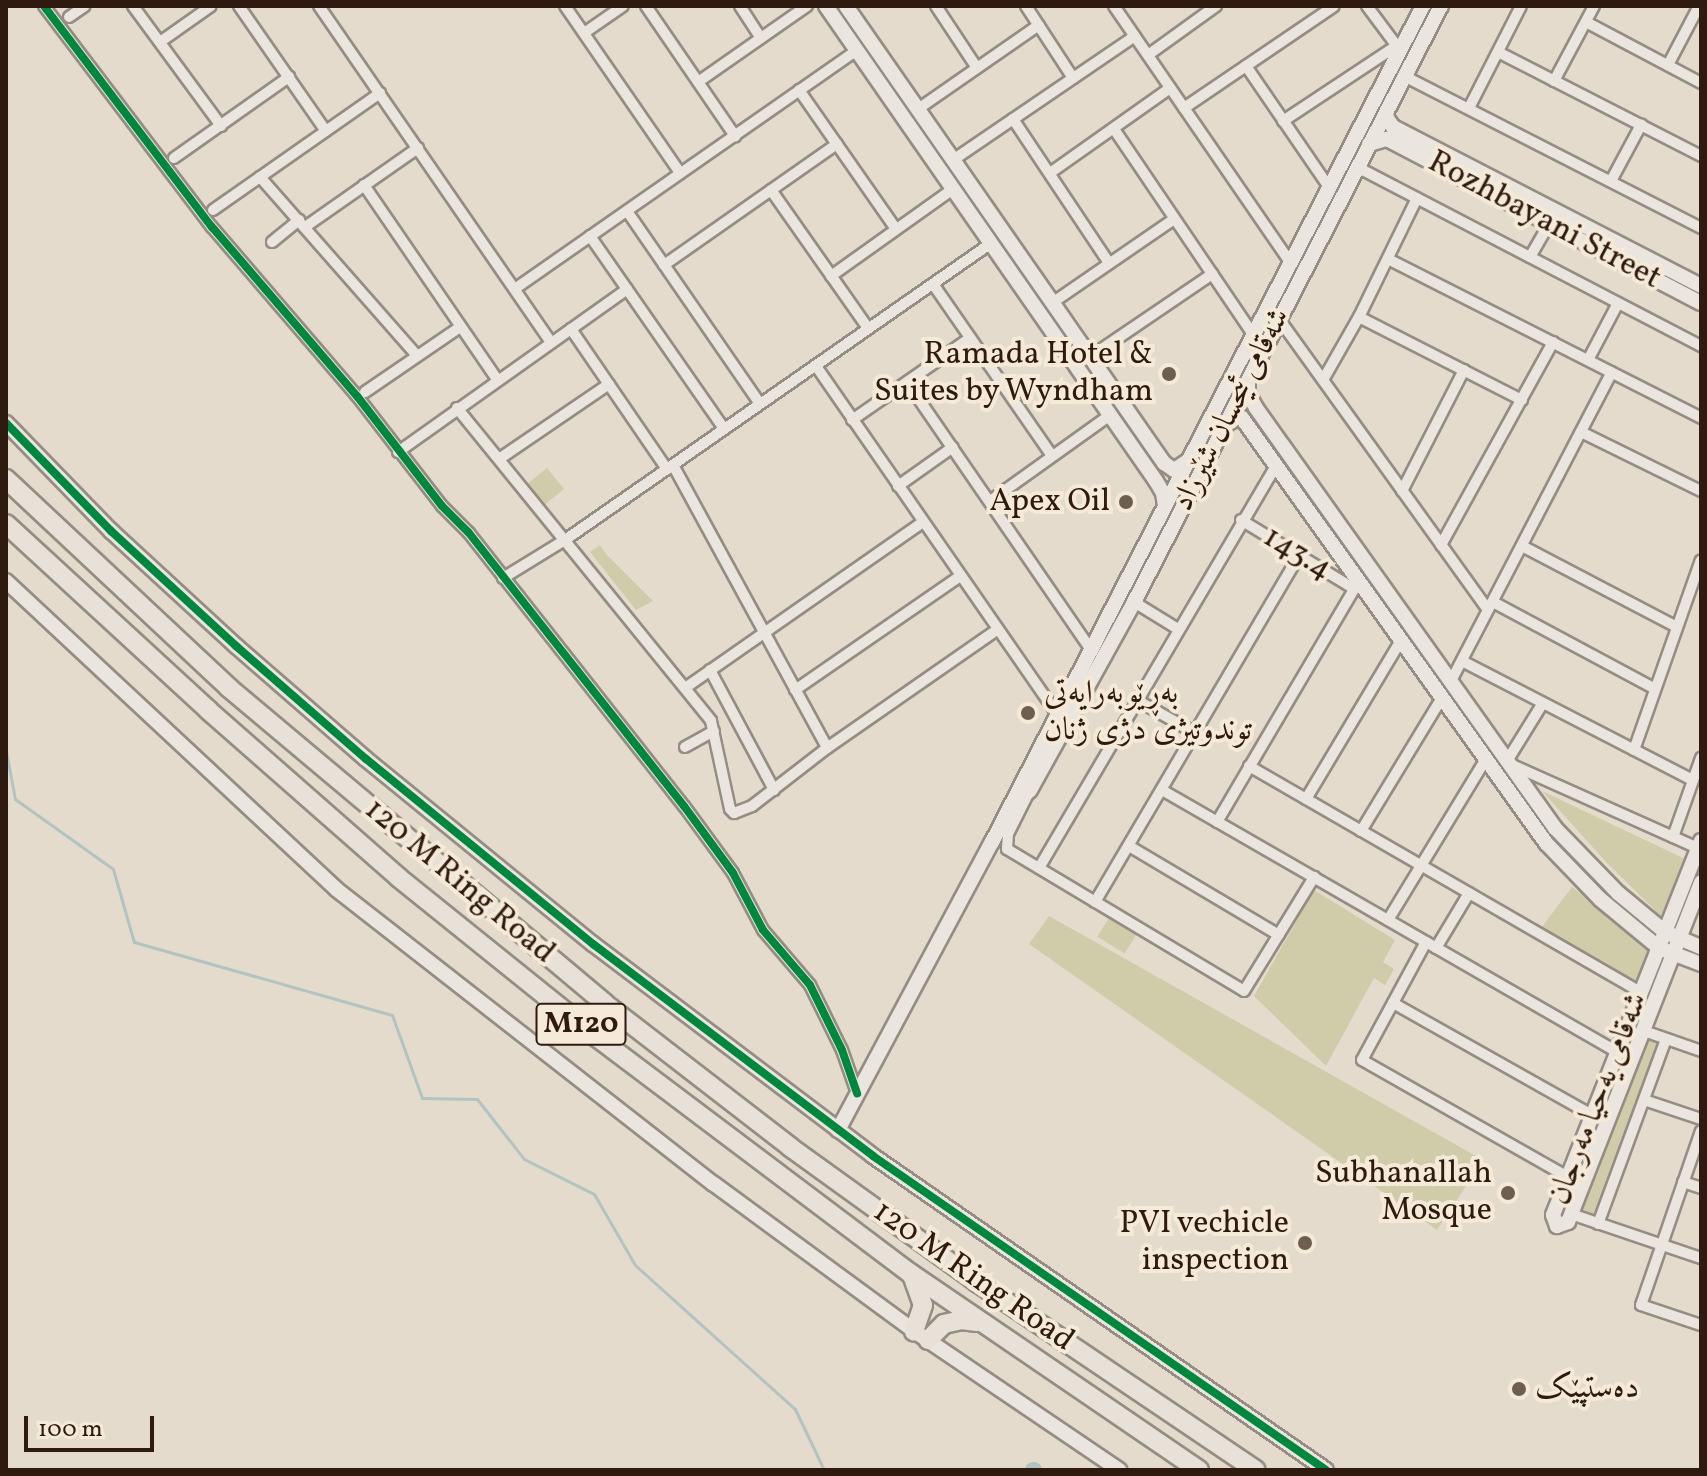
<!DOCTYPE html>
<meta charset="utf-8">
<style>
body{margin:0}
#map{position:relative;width:1707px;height:1476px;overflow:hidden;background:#e4dbcc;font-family:Vollkorn,Amiri,serif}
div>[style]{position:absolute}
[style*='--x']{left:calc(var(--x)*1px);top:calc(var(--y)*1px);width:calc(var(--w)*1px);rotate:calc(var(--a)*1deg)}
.green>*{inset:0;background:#d0ccaa;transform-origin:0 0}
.stream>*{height:3px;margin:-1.5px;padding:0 1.5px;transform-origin:1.5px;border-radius:1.5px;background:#b2c4c1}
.river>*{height:16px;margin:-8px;padding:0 8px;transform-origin:8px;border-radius:8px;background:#b2c4c1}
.roads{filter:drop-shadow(2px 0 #958d83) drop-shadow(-2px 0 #958d83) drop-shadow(0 2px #958d83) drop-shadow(0 -2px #958d83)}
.street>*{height:10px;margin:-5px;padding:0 5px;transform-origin:5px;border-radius:5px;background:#eae5de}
.secondary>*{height:14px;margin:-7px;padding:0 7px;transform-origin:7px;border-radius:7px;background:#eae5de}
.highway>*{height:18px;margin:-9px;padding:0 9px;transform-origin:9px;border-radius:9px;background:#e7e1d8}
.cycleway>*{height:8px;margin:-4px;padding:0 4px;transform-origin:4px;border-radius:4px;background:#00873e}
.dots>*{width:22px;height:22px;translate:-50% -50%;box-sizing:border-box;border:4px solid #f5e9d7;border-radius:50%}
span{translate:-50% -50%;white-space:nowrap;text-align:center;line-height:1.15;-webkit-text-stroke:8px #f5e9d7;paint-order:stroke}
.shield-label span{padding:2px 6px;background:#f5e9d7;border:2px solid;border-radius:6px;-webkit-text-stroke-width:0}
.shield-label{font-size:30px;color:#2f1a10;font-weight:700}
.street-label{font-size:32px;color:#2f1a10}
.poi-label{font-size:32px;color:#2f1a10}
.right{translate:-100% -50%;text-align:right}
.left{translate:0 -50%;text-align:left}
.frame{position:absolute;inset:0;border:8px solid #2f1a10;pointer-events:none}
.scale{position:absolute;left:24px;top:1416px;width:130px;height:36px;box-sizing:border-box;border:4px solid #2f1a10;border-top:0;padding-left:10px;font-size:24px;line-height:28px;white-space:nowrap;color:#2f1a10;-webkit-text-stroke:6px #f5e9d7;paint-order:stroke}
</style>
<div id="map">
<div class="green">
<div style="left:547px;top:468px;width:27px;height:25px;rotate:51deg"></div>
<div style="clip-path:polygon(600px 545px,607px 555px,653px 601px,636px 610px,590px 552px)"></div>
<div style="clip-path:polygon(1542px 791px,1685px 859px,1661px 916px,1607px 863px)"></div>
<div style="clip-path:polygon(1572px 887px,1659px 948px,1641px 992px,1538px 932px)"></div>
<div style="clip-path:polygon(1314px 890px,1395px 940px,1383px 962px,1394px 969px,1385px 985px,1374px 978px,1326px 1066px,1254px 996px)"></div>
<div style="clip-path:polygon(1049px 916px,1483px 1160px,1437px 1230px,1029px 944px)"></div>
<div style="left:1109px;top:918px;width:32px;height:22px;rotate:32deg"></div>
<div style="clip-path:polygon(1644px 1031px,1666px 1039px,1598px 1224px,1582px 1218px,1581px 1207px)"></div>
</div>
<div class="stream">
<div style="--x:6;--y:751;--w:49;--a:79.4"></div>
<div style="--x:15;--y:799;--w:120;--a:35.5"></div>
<div style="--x:113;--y:869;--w:76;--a:74"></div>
<div style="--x:134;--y:942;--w:268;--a:15.8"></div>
<div style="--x:392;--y:1015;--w:88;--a:70.1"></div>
<div style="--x:422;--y:1098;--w:55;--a:1"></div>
<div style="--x:477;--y:1099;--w:76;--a:51.9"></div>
<div style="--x:524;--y:1159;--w:78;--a:26.6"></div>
<div style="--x:594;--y:1194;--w:82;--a:60"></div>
<div style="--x:635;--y:1265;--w:215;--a:42"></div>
<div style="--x:795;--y:1409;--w:68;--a:64.6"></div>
</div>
<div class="river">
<div style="--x:1033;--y:1470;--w:1;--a:0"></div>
</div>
<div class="roads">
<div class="street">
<div style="--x:44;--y:6;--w:278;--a:52.8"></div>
<div style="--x:212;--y:227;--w:223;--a:49.4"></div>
<div style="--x:357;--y:396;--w:139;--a:52.3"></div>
<div style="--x:442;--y:506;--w:38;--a:45"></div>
<div style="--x:469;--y:533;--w:347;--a:51.8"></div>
<div style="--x:684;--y:806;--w:83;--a:53.8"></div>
<div style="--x:733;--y:873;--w:64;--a:62.2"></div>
<div style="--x:763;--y:930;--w:72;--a:49.5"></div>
<div style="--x:810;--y:985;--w:72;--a:63.8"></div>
<div style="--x:842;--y:1050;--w:46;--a:70.8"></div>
<div style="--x:133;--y:6;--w:149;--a:53.7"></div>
<div style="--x:239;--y:6;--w:152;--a:55.2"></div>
<div style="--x:319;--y:6;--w:408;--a:55.4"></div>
<div style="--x:565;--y:6;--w:203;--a:55.4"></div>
<div style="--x:646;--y:6;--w:158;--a:55.6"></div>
<div style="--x:740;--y:6;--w:38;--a:57"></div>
<div style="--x:936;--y:6;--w:74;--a:56.5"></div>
<div style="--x:1026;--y:6;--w:86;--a:56.9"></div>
<div style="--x:1114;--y:6;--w:311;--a:55.5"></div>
<div style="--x:1367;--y:6;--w:54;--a:53.3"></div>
<div style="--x:69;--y:17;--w:19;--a:-35"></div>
<div style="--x:1586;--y:22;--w:130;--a:27.9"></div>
<div style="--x:584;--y:33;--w:47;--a:-34.7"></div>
<div style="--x:160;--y:42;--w:62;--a:-35.2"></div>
<div style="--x:1498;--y:52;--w:228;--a:27.1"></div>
<div style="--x:1148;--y:55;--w:84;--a:-35.8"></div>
<div style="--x:1668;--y:65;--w:67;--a:-62.3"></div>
<div style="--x:1246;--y:66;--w:147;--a:55.6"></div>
<div style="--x:1404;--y:76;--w:334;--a:27.1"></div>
<div style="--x:1554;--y:81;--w:85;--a:-61.9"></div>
<div style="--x:698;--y:82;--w:133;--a:-34.9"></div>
<div style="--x:799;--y:90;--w:169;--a:55.1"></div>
<div style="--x:1184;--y:108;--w:181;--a:-34.2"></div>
<div style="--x:1469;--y:108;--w:114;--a:-63"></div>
<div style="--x:918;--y:109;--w:147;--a:-34.8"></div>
<div style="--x:1013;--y:119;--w:173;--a:56.3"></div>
<div style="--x:1283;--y:121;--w:134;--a:-33.5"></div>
<div style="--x:1114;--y:129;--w:248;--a:55.9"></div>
<div style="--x:174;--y:158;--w:141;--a:-35.2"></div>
<div style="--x:953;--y:160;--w:220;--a:-34.3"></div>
<div style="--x:1357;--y:167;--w:388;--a:27.5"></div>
<div style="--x:1050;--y:173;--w:147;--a:-35.3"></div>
<div style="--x:260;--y:177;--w:238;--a:48.7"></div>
<div style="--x:1611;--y:181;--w:64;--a:-61.8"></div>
<div style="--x:364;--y:185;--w:235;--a:55.6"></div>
<div style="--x:771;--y:190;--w:169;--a:54.9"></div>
<div style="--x:213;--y:210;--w:204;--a:-35"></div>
<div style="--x:627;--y:211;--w:234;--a:55.4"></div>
<div style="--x:305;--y:227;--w:138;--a:-35"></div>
<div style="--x:590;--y:236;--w:235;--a:55.2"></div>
<div style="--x:272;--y:242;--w:35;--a:-39"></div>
<div style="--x:1530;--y:257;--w:38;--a:-60"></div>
<div style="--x:1388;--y:259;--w:351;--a:26.9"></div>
<div style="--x:664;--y:265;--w:211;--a:-35"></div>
<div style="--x:831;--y:276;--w:150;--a:-35.5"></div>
<div style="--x:933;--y:284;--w:209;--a:55.3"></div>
<div style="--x:516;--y:288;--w:416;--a:-34.9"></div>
<div style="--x:1052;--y:303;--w:148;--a:-34.5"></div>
<div style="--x:1359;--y:317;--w:183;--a:27"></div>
<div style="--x:1279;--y:319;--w:358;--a:54.3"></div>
<div style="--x:571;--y:329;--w:170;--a:55.6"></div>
<div style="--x:1090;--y:357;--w:148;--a:-34.2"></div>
<div style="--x:1588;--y:360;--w:64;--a:-62.2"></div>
<div style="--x:816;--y:366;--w:423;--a:55.3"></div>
<div style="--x:1323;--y:380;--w:73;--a:-60.3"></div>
<div style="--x:1359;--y:317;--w:132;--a:-64"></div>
<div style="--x:907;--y:382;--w:325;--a:55.5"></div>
<div style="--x:365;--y:392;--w:115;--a:-34.4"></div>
<div style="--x:457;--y:408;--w:403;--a:50.9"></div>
<div style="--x:711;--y:721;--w:90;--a:77.8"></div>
<div style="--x:730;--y:809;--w:6;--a:45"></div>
<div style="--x:734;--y:813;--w:19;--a:-21"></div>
<div style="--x:752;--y:806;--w:95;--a:-37.7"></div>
<div style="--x:827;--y:748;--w:208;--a:-34.8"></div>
<div style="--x:852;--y:420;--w:144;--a:-34.8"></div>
<div style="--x:1581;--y:432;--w:134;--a:26.2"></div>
<div style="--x:398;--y:452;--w:281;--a:-35.4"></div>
<div style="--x:499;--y:459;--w:133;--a:-34.3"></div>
<div style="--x:673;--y:465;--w:322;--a:61.4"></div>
<div style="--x:898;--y:486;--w:67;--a:-35.3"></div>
<div style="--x:1402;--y:491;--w:136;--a:-62.9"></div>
<div style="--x:990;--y:501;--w:148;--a:-35.6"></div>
<div style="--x:1241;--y:520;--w:131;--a:31.3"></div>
<div style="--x:1441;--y:545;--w:232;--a:-61.1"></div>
<div style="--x:1522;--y:546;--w:175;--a:27.6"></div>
<div style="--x:503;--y:578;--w:73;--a:-31.5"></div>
<div style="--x:565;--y:540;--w:518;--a:-34.86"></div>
<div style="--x:1134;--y:602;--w:52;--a:31.5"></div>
<div style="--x:1493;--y:602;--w:184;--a:28.2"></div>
<div style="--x:1462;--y:661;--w:260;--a:27.3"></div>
<div style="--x:710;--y:670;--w:136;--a:61.9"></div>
<div style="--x:1451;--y:681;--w:348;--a:-62.5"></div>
<div style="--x:685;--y:688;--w:290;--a:-34.9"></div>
<div style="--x:795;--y:690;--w:201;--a:-34.6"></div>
<div style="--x:1137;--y:700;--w:67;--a:29.6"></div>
<div style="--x:685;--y:747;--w:33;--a:-29"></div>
<div style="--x:1634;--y:750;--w:201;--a:-70.6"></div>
<div style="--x:1507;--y:761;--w:68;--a:-58.2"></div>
<div style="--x:1510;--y:764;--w:206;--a:24.1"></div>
<div style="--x:1249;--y:766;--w:452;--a:30"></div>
<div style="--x:1162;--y:790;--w:525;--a:29.93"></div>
<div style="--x:1026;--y:798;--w:40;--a:116.6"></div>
<div style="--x:1008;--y:834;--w:15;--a:94"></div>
<div style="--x:1007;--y:849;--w:276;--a:30.9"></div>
<div style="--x:1244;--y:991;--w:134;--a:-58.4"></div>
<div style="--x:1306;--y:799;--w:185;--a:-59.1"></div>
<div style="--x:1217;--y:822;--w:280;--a:-59.5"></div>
<div style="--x:1361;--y:831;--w:156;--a:-58.7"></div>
<div style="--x:1673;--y:837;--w:84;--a:-70.5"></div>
<div style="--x:1129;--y:846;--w:174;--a:30.7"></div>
<div style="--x:1039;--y:868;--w:468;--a:-59.5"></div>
<div style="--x:1095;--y:902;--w:402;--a:-59.5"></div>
<div style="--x:1388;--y:920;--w:188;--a:-58.7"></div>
<div style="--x:1426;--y:942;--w:134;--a:118.5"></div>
<div style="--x:1362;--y:1060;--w:237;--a:29.6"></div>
<div style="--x:1436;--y:948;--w:64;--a:-59"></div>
<div style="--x:1393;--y:1003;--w:228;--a:29.4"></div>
<div style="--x:1644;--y:1031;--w:60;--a:19.3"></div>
<div style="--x:1644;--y:1100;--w:60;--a:18.4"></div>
<div style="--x:1701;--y:1131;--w:184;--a:109"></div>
<div style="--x:1641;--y:1305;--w:63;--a:18.4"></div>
<div style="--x:1683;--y:1182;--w:19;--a:18"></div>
<div style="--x:1571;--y:1214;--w:137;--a:18.7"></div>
<div style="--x:1598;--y:1224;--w:197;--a:-69.8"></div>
</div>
<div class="secondary">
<div style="--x:826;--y:6;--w:578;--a:55.21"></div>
<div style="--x:1156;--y:481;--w:14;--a:60"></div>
<div style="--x:1163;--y:493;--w:13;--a:81"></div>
<div style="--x:846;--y:6;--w:557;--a:55.17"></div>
<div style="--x:1164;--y:463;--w:12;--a:35"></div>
<div style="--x:1174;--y:470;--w:17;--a:-33"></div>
<div style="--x:1387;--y:110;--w:7;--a:98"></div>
<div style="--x:1386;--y:117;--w:12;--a:55"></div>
<div style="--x:1393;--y:127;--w:347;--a:27.3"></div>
<div style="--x:1369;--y:144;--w:19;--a:-16"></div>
<div style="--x:1387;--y:139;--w:354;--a:27.6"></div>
<div style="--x:1248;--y:381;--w:12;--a:90"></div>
<div style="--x:1248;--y:393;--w:17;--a:62"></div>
<div style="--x:1256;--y:408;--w:516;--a:54.55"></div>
<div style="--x:1555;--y:828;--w:91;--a:45.9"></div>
<div style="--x:1618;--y:893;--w:61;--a:39.7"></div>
<div style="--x:1665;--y:932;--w:39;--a:23"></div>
<div style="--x:6;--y:423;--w:151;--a:45.8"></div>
<div style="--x:111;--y:531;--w:170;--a:42.6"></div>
<div style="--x:236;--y:646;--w:172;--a:41"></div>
<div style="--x:366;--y:759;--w:293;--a:39.2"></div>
<div style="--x:593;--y:944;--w:351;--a:37.1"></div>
<div style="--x:873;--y:1156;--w:551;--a:34.73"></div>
<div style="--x:1224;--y:426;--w:14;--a:-34"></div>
<div style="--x:1236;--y:418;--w:6;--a:0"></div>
<div style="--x:1242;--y:418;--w:523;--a:54.42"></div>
<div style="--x:1546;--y:843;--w:78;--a:46"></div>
<div style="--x:1600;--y:899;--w:77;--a:39.7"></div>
<div style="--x:1659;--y:948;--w:45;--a:20.9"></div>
<div style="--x:6;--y:581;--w:451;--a:43"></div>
<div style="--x:336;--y:889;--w:479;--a:38"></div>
<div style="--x:714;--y:1184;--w:248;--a:36.3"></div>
<div style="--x:914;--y:1331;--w:248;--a:34.1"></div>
<div style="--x:1017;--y:803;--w:18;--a:-45"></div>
<div style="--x:1030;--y:790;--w:215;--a:-61"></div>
<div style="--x:1134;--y:602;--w:670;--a:-62.75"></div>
<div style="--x:1701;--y:841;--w:402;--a:111.6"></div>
<div style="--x:1553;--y:1215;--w:12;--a:70"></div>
<div style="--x:1557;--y:1226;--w:12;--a:-20"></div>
<div style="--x:1568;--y:1222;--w:365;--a:-68.6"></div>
<div style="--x:838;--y:1130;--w:327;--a:-61.9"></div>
<div style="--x:992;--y:842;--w:941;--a:-62.73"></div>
</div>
<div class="highway">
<div style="--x:6;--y:479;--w:306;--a:43.1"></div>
<div style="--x:229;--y:688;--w:490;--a:40"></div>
<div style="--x:604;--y:1003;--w:235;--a:37.7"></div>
<div style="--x:790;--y:1147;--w:231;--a:35.8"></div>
<div style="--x:977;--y:1282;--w:336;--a:34"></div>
<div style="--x:6;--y:524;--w:275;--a:42.6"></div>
<div style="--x:208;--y:710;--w:254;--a:41.3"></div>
<div style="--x:399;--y:878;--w:255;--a:38.8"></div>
<div style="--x:598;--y:1038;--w:391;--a:37"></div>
<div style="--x:910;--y:1273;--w:350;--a:34.3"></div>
<div style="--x:912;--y:1275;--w:32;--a:70"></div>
<div style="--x:923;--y:1305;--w:28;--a:109"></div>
<div style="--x:928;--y:1340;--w:23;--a:-45"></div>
<div style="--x:944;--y:1324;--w:17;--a:-13"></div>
<div style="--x:961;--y:1320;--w:16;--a:7"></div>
</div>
</div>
<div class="cycleway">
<div style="--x:44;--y:6;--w:278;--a:52.8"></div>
<div style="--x:212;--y:227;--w:223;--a:49.4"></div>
<div style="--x:357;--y:396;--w:139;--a:52.3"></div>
<div style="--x:442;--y:506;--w:38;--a:45"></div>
<div style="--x:469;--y:533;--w:347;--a:51.8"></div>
<div style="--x:684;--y:806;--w:83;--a:53.8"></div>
<div style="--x:733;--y:873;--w:64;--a:62.2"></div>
<div style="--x:763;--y:930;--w:72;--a:49.5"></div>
<div style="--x:810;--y:985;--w:72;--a:63.8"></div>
<div style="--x:842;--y:1050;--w:46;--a:70.8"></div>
<div style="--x:6;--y:423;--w:151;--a:45.8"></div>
<div style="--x:111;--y:531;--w:170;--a:42.6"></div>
<div style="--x:236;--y:646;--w:172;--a:41"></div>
<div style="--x:366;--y:759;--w:293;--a:39.2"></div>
<div style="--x:593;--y:944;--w:351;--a:37.1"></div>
<div style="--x:873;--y:1156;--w:551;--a:34.73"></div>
</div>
<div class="dots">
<div style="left:1169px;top:374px;background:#6e5e52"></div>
<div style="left:1126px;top:502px;background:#6e5e52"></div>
<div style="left:1028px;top:713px;background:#6e5e52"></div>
<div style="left:1508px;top:1193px;background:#6e5e52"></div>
<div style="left:1305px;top:1243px;background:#6e5e52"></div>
<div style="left:1519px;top:1389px;background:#6e5e52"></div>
</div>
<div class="shield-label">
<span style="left:581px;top:1024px">M120</span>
</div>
<div class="street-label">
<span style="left:1544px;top:221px;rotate:28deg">Rozhbayani Street</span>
<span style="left:1232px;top:410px;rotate:-63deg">شەقامی ئیحسان شێرزاد</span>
<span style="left:1297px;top:554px;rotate:31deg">143.4</span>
<span style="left:459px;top:882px;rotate:40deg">120 M Ring Road</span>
<span style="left:1599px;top:1099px;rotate:-69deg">شەقامی یەحیا مەرجان</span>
<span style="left:973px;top:1277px;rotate:35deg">120 M Ring Road</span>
</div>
<div class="poi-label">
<span class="right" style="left:1153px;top:374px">Ramada Hotel &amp;<br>Suites by Wyndham</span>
<span class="right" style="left:1110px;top:502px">Apex Oil</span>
<span class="left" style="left:1044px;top:713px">بەڕێوبەرایەتی<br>توندوتیژی دژی ژنان</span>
<span class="right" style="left:1492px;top:1193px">Subhanallah<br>Mosque</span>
<span class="right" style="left:1289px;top:1243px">PVI vechicle<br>inspection</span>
<span class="left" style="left:1535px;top:1389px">دەستپێک</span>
</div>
<div class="frame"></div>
<div class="scale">100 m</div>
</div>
